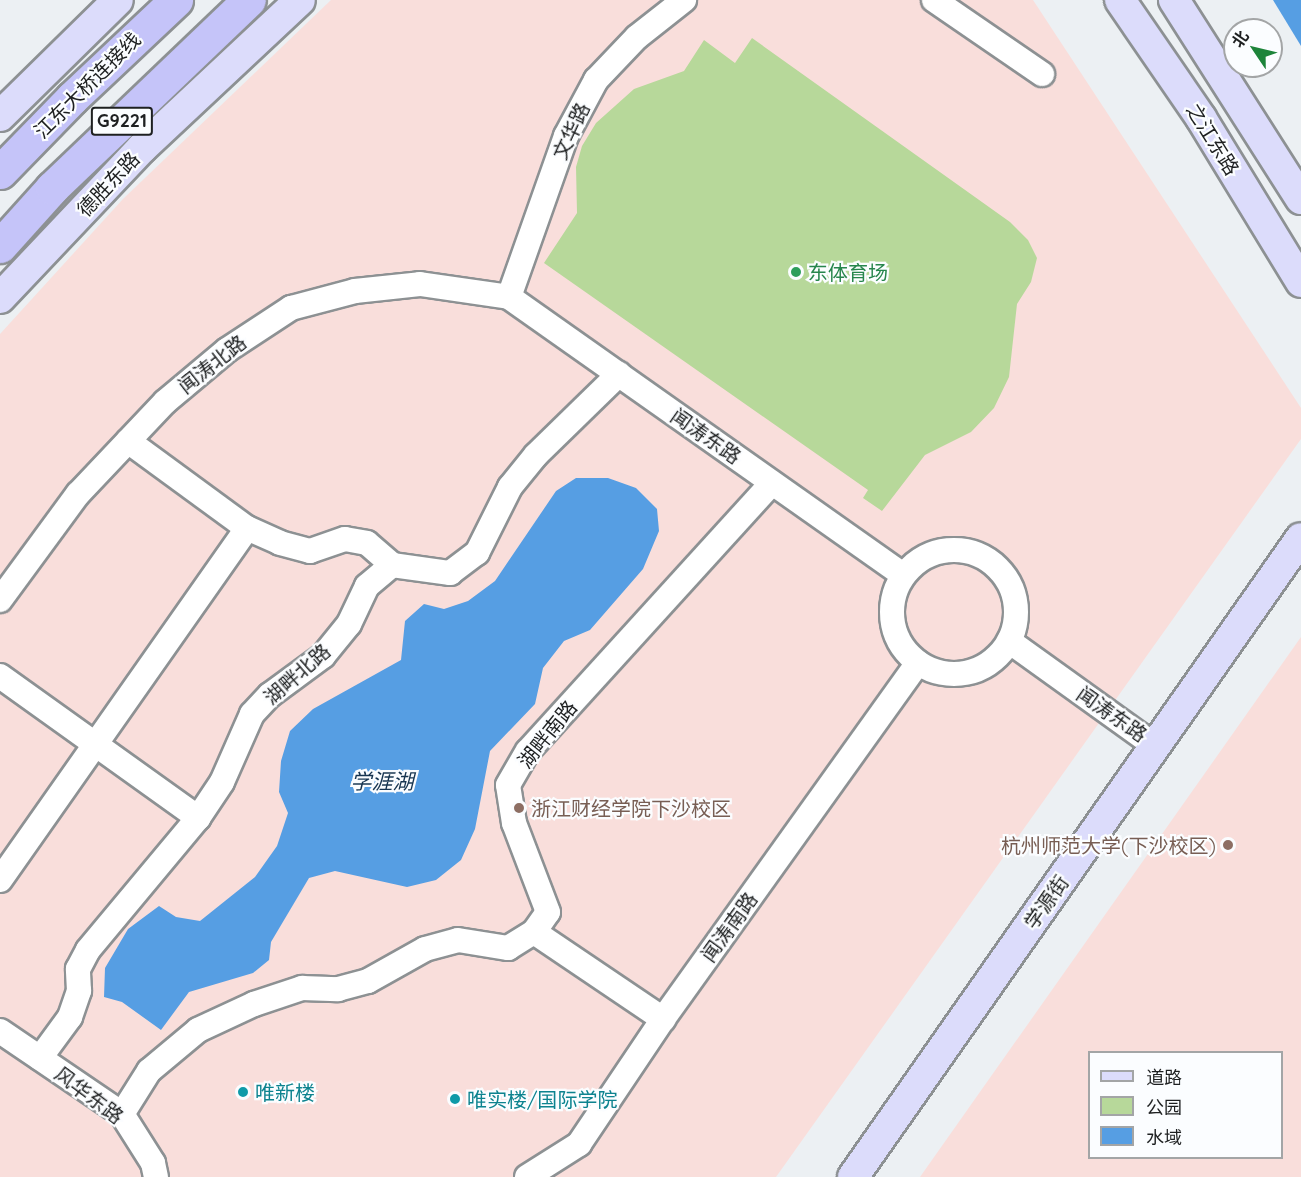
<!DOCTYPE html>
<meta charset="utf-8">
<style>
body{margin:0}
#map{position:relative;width:1301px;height:1177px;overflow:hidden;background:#ecf0f3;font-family:Quicksand,"Noto Sans SC",sans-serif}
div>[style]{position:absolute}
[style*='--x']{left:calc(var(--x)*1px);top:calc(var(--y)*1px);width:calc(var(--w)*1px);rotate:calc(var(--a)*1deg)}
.education>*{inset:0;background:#f9dedb}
.green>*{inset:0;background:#b7d89a}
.water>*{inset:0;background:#569ee3}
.roads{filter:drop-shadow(2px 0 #8d9193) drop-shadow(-2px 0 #8d9193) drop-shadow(0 2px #8d9193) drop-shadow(0 -2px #8d9193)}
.minor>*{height:24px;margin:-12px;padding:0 12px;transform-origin:12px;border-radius:12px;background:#fff}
.minor>.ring{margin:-12px;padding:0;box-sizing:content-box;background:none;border:24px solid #fff;border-radius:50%}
.major>*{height:30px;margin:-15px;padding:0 15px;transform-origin:15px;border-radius:15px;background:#dcdcfb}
.highway>*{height:33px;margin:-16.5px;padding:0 16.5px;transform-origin:16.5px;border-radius:16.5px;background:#c5c4f9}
.dots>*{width:16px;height:16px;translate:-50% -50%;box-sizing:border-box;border:3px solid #fbfdff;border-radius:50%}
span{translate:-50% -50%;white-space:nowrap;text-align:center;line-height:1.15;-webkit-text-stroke:4.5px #fbfdff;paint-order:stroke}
.shield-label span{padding:2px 4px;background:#fbfdff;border:2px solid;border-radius:4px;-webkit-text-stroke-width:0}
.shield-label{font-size:18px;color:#1e2021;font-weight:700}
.street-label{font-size:20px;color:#1e2021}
.leisure-label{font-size:20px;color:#27864d}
.left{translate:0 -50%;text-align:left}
.education-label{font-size:20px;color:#785e54}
.right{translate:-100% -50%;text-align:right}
.culture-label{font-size:20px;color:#0d838f}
.water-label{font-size:21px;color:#163450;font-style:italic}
.legend{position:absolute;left:1088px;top:1051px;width:195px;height:108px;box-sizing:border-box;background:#fbfdff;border:2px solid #a3a5a6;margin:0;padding:8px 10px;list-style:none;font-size:18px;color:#1e2021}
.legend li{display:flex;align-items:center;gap:12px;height:30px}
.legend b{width:30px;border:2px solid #a3a5a6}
.north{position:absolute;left:1223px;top:18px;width:60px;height:60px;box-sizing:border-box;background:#fbfdff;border:2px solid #a3a5a6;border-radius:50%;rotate:305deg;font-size:16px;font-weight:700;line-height:24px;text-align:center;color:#1e2021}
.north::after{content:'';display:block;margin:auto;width:21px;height:27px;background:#1d843a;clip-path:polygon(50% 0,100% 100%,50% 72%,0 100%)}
</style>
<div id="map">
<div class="education">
<div style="clip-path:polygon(331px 0,1033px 0,1301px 408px,1301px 439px,776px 1177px,0 1177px,0 334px,123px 199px)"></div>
<div style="clip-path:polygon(evenodd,1301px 637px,1301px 1177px,920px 1177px,1301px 637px,1090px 1052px,1282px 1052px,1282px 1158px,1090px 1158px,1090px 1052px)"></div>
</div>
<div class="green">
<div style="clip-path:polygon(752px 38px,1010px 222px,1028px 240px,1037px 258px,1031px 282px,1017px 304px,1009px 377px,994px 408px,971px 432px,925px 455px,882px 511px,863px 498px,868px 490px,544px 263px,577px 213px,576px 167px,582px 146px,596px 123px,634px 89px,684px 71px,704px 40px,735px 63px)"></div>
</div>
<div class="water">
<div style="clip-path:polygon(1273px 0,1301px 0,1301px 46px)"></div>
<div style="clip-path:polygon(576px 478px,608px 478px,636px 488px,657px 509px,659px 531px,643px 569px,590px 630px,564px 641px,543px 668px,535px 704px,490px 751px,475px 829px,461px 860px,436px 880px,407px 887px,335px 871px,309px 878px,271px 942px,269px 960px,253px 973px,189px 992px,161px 1030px,122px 1002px,104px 997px,105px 968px,128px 929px,159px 906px,176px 917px,200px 921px,255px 877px,277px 846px,288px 813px,279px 792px,281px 761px,290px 731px,313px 709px,401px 660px,405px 621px,424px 604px,444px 609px,468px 601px,495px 581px,556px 491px)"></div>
</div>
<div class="roads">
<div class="minor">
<div style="--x:934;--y:0;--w:131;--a:34.4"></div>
<div style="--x:509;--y:297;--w:171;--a:-70.5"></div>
<div style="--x:566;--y:136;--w:64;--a:-61.8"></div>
<div style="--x:596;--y:80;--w:59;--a:-46.4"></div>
<div style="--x:637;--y:37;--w:60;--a:-38.2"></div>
<div style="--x:128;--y:441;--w:147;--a:36.2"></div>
<div style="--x:247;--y:528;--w:36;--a:24"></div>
<div style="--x:280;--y:543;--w:31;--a:15"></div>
<div style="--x:310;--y:551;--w:37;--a:-19"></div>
<div style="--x:345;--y:539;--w:22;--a:10"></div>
<div style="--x:367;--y:543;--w:33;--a:41"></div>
<div class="ring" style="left:892px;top:550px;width:100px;height:100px"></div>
<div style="--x:0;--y:600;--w:132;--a:-53.7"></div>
<div style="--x:78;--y:494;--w:127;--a:-46.6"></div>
<div style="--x:165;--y:402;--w:81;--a:-40"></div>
<div style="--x:227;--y:350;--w:77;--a:-33.3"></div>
<div style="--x:291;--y:308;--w:66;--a:-14.9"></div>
<div style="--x:355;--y:291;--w:65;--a:-6.1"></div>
<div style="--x:420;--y:284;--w:90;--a:8.3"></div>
<div style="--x:509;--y:297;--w:482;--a:35.2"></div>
<div style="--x:1009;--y:641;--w:180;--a:35.7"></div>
<div style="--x:0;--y:676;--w:244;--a:35.6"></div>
<div style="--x:0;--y:880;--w:430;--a:-54.9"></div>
<div style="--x:534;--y:932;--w:156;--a:34"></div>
<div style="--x:0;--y:1031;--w:148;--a:34.2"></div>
<div style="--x:122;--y:1114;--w:58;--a:57.7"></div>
<div style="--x:153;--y:1163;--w:14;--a:78"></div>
<div style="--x:40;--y:1058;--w:51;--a:-53.8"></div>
<div style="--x:70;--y:1017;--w:28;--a:-71"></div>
<div style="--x:79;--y:991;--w:22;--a:-93"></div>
<div style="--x:78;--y:969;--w:21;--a:-62"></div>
<div style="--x:88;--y:950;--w:172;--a:-50.2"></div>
<div style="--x:198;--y:818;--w:43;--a:-56.3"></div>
<div style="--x:222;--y:782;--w:74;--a:-66.2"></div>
<div style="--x:252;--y:714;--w:26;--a:-47"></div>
<div style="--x:270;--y:695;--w:66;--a:-36.3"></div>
<div style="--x:323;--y:656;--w:41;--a:-50.9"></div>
<div style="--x:349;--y:624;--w:42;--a:-64.7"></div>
<div style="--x:367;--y:586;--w:33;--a:-40"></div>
<div style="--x:392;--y:565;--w:59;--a:7.9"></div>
<div style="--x:450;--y:573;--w:34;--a:-37"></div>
<div style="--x:477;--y:553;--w:74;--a:-63.4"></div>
<div style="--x:510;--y:487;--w:41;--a:-50.9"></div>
<div style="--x:536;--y:455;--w:116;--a:-44.3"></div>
<div style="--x:122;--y:1114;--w:51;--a:-57.9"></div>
<div style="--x:149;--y:1071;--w:64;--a:-39.9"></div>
<div style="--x:198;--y:1030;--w:62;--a:-24.9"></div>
<div style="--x:254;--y:1004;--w:51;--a:-18.4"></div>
<div style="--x:302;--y:988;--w:36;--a:2"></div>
<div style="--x:338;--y:989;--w:31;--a:-15"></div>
<div style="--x:368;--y:981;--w:65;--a:-29.3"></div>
<div style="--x:425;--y:949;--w:34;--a:-15"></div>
<div style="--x:458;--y:940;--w:51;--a:9.1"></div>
<div style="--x:508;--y:948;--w:31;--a:-32"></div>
<div style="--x:534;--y:932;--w:24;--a:-55"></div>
<div style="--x:548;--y:912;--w:95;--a:-110.9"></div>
<div style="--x:514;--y:823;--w:38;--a:-99"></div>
<div style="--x:508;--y:785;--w:39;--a:-60"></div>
<div style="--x:528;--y:751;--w:362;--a:-47.7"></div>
<div style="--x:527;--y:1177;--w:62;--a:-32.4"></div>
<div style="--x:579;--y:1144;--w:151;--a:-56.1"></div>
<div style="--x:663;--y:1019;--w:438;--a:-54.4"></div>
</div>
<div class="major">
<div style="--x:1120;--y:0;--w:143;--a:55.5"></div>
<div style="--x:1201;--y:118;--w:192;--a:58.6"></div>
<div style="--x:1174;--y:0;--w:236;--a:57.5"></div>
<div style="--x:0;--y:116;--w:165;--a:-44.5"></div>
<div style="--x:0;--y:298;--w:207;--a:-46.6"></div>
<div style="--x:142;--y:148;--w:216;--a:-43.1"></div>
<div style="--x:853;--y:1177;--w:780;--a:-54.97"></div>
</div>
<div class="highway">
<div style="--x:0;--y:172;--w:103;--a:-45.8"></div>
<div style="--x:72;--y:98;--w:143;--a:-43.3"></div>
<div style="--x:0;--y:246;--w:78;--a:-48.1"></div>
<div style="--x:52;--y:188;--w:272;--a:-43.7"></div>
</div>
</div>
<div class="dots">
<div style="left:796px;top:272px;background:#2e9e5b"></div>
<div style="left:519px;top:808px;background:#8d6e63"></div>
<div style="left:1228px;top:845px;background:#8d6e63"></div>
<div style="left:243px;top:1092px;background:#0f9aa8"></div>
<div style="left:455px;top:1099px;background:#0f9aa8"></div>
</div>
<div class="shield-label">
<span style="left:122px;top:121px">G9221</span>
</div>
<div class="street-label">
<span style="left:87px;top:85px;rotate:-45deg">江东大桥连接线</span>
<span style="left:571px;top:131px;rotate:-65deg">文华路</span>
<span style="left:1213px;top:139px;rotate:58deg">之江东路</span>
<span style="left:108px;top:184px;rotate:-47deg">德胜东路</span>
<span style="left:212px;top:364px;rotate:-38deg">闻涛北路</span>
<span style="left:706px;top:436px;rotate:35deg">闻涛东路</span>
<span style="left:297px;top:674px;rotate:-41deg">湖畔北路</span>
<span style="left:1112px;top:714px;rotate:35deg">闻涛东路</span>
<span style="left:547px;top:734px;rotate:-51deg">湖畔南路</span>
<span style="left:1046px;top:902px;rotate:-55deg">学源街</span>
<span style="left:729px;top:927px;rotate:-54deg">闻涛南路</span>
<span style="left:89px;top:1095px;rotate:37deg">风华东路</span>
</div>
<div class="leisure-label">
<span class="left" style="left:808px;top:272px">东体育场</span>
</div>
<div class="education-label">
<span class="left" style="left:531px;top:808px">浙江财经学院下沙校区</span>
<span class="right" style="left:1216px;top:845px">杭州师范大学(下沙校区)</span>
</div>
<div class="culture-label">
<span class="left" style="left:255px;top:1092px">唯新楼</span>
<span class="left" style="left:467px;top:1099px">唯实楼/国际学院</span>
</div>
<div class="water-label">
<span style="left:382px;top:781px">学涯湖</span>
</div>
<ul class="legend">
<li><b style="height:8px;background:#dcdcfb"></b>道路</li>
<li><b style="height:16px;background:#b7d89a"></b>公园</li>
<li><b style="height:16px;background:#569ee3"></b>水域</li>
</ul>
<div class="north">北</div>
</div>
